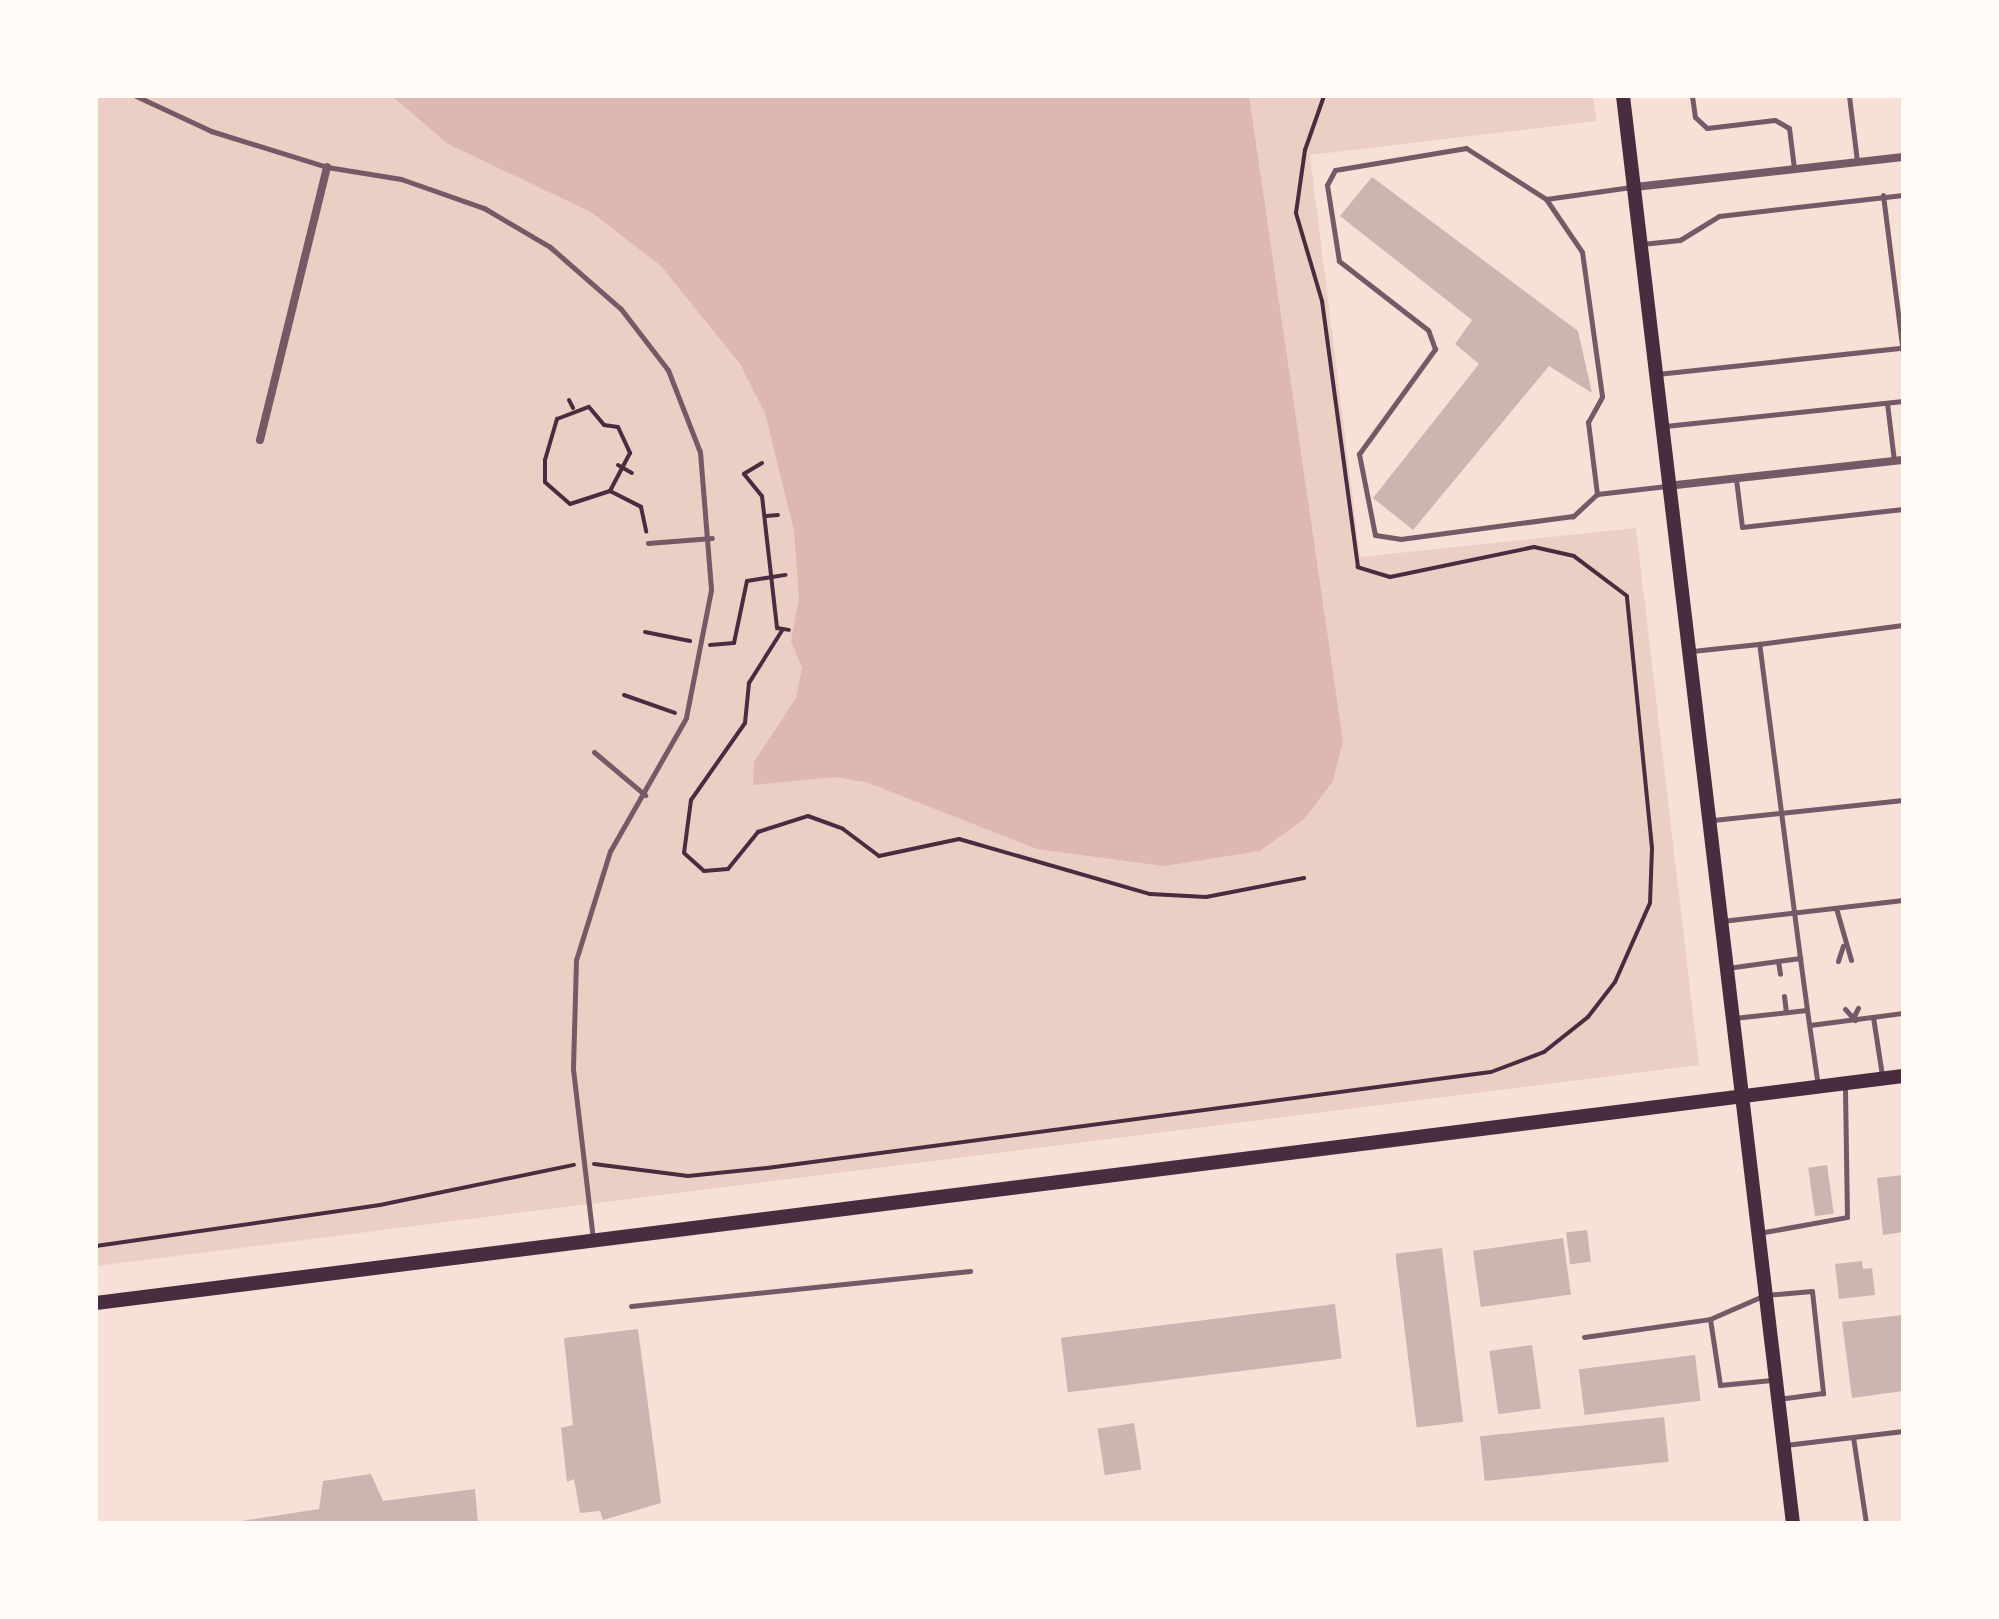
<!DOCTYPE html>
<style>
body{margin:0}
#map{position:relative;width:1999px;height:1619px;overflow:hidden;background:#f7e1d7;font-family:"Space Grotesk",sans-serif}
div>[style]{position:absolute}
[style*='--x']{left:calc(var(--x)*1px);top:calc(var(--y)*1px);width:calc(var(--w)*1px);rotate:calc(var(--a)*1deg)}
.green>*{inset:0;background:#ebcfc5}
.water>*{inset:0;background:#dcb8b0}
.building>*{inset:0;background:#ccb4b1;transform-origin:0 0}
.path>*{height:4px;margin:-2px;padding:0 2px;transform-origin:2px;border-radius:2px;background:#4a2c40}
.service>*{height:5px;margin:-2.5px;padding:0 2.5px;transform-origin:2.5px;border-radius:2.5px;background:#755966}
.minor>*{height:8px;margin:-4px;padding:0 4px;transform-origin:4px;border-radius:4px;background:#755966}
.secondary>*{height:14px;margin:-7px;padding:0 7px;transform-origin:7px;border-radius:7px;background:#4a2c40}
span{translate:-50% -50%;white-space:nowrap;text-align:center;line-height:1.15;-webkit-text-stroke:8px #fffaf5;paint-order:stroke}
.frame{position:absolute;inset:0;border:98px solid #fffaf5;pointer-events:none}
</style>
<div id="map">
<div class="green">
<div style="clip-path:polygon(96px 96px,1593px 96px,1597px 121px,1310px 155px,1360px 557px,1636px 528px,1699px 1065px,96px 1266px)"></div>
</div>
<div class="water">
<div style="clip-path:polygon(392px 96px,1249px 96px,1343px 741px,1333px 781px,1304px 819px,1260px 851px,1164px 866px,1037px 849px,866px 782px,835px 777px,753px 785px,754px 762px,796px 698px,802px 668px,791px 641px,799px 598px,794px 530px,765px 413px,740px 364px,661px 266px,591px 212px,448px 144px)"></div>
</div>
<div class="building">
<div style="clip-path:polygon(1372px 177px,1578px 331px,1592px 393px,1549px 366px,1413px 530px,1373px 498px,1479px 364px,1455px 344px,1472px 320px,1340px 216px)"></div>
<div style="left:1827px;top:1165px;width:49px;height:19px;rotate:82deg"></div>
<div style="clip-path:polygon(1903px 1175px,1903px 1232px,1883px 1235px,1877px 1178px)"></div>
<div style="left:1587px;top:1230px;width:32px;height:21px;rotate:83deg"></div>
<div style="left:1563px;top:1238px;width:57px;height:91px;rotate:82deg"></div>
<div style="left:1442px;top:1248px;width:175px;height:47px;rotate:83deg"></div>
<div style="clip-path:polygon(1862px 1261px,1863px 1269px,1872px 1268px,1875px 1295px,1839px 1299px,1835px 1264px)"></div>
<div style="left:1335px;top:1304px;width:55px;height:276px;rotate:83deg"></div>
<div style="clip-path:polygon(1903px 1315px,1903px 1391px,1852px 1398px,1842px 1322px)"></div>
<div style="clip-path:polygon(638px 1329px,661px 1503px,603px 1520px,600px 1511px,580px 1513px,574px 1479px,567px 1482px,561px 1428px,573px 1425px,564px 1338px)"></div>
<div style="left:1532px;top:1345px;width:64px;height:43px;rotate:82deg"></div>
<div style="left:1695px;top:1355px;width:46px;height:117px;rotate:83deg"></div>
<div style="left:1664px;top:1417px;width:45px;height:185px;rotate:84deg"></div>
<div style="left:1134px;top:1423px;width:47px;height:37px;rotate:81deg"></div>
<div style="clip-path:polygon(371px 1474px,383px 1501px,475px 1489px,478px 1523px,228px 1523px,319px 1509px,323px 1481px)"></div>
</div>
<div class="path">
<div style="--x:569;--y:400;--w:9;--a:63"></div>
<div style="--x:589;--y:407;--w:23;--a:50"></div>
<div style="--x:604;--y:425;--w:14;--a:8"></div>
<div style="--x:618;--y:427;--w:29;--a:65"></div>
<div style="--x:630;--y:453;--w:43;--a:117.8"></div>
<div style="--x:610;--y:491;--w:42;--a:162"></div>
<div style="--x:570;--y:504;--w:33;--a:-139"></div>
<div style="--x:545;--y:482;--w:22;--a:-90"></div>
<div style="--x:545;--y:460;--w:43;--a:-73.7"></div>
<div style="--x:557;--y:419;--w:34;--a:-21"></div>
<div style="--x:762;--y:463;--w:21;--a:149"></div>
<div style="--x:744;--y:474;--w:28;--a:51"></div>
<div style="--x:762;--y:496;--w:133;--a:83.5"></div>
<div style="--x:777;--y:628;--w:12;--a:9"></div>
<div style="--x:618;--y:465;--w:16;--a:30"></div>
<div style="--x:610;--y:491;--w:35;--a:27"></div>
<div style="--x:641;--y:507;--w:25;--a:78"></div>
<div style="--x:766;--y:516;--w:12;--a:-5"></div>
<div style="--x:783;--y:629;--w:64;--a:122.2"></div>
<div style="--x:749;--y:683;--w:40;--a:95.7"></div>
<div style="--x:745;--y:723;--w:94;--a:125"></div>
<div style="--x:691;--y:800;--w:53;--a:97.5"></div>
<div style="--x:684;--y:853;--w:27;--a:42"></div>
<div style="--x:704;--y:871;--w:24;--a:-5"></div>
<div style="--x:728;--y:869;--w:48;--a:-51"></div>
<div style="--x:758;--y:832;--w:52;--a:-17.7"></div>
<div style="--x:808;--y:816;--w:37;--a:20"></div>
<div style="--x:843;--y:829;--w:45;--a:36.9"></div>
<div style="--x:879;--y:856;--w:82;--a:-12"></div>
<div style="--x:959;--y:839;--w:199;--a:16.1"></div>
<div style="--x:1150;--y:894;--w:56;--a:3.1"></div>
<div style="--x:1206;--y:897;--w:100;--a:-11"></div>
<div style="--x:645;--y:632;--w:46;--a:11.3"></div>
<div style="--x:710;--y:645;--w:24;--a:-5"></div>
<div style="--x:734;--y:643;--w:63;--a:-78.2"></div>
<div style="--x:747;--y:581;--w:39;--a:-9"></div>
<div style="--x:624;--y:695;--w:54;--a:19.4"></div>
<div style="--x:594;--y:1164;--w:95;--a:7.3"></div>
<div style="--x:688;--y:1176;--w:79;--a:-5.8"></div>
<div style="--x:767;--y:1168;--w:730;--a:-7.55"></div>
<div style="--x:1491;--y:1072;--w:57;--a:-20.7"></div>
<div style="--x:1544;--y:1052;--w:56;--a:-38.5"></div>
<div style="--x:1588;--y:1017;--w:44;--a:-52.4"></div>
<div style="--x:1615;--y:982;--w:86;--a:-66.1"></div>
<div style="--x:1650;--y:903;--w:55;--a:-87.9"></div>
<div style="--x:1652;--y:848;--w:253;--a:-95.7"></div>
<div style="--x:1627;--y:596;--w:66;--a:-143"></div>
<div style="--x:1574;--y:556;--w:41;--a:-167.3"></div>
<div style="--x:1534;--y:547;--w:147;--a:168.2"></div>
<div style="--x:1390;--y:577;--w:34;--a:-163"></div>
<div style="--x:1358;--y:567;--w:268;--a:-97.7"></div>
<div style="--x:1322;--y:301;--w:92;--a:-106.5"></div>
<div style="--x:1296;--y:213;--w:64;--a:-81.9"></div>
<div style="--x:1305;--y:150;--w:57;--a:-70.6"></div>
<div style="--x:96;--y:1246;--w:287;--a:-8.2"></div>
<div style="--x:380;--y:1205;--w:198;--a:-11.7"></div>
</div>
<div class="service">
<div style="--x:136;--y:96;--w:83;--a:25"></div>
<div style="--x:211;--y:131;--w:121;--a:17.2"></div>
<div style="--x:327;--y:167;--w:75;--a:9.2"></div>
<div style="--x:401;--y:179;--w:88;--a:19.3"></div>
<div style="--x:484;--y:208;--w:77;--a:30.6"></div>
<div style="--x:550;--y:247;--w:94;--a:41.1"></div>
<div style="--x:621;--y:309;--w:77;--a:52.4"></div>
<div style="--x:668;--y:370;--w:88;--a:68.7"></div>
<div style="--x:700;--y:452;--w:138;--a:85.4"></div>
<div style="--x:711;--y:590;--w:130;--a:101.1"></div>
<div style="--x:686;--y:718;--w:153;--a:119.7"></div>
<div style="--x:610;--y:851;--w:114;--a:107.3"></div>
<div style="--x:576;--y:960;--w:109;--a:91.6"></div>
<div style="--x:573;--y:1069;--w:170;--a:83.3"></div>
<div style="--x:1692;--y:96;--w:21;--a:82"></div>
<div style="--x:1695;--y:117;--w:16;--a:43"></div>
<div style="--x:1707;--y:128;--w:68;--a:-6.7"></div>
<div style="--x:1775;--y:120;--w:16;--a:30"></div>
<div style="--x:1789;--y:128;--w:40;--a:82.9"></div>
<div style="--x:1849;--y:96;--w:65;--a:83"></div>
<div style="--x:1883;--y:195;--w:159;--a:82.8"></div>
<div style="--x:1546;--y:199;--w:64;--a:55.8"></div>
<div style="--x:1582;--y:252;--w:146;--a:82.1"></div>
<div style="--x:1602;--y:397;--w:29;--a:119"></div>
<div style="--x:1588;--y:422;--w:73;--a:82.9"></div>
<div style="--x:1597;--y:494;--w:33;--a:137"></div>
<div style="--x:1573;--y:516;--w:174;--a:172.4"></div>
<div style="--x:1401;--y:539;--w:26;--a:-171"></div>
<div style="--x:1375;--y:535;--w:83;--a:-101.2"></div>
<div style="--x:1359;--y:454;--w:130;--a:-54.1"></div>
<div style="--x:1435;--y:349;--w:20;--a:-110"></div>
<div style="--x:1428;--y:330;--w:113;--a:-142.2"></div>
<div style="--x:1339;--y:261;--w:77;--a:-99"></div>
<div style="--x:1327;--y:185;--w:17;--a:-62"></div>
<div style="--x:1335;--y:170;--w:133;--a:-9.5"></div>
<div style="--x:1466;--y:148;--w:95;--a:32.5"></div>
<div style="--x:1546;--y:199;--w:86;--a:-8"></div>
<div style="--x:1642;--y:244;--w:38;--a:-6"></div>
<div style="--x:1680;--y:240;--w:46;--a:-31.6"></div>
<div style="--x:1719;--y:216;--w:185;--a:-6.5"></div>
<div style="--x:1657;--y:374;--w:246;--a:-6.1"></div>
<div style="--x:1887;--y:403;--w:58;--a:83.1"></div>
<div style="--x:1665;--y:426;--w:239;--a:-6"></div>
<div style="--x:1736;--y:479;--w:48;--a:82.9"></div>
<div style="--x:1742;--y:527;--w:162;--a:-6.4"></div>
<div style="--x:1597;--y:494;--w:70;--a:-6.5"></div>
<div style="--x:648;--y:543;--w:64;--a:-4.5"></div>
<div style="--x:1692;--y:651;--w:67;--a:-6"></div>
<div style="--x:594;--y:752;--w:67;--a:40.1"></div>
<div style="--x:1713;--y:820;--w:191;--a:-6"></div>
<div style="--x:1836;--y:908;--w:54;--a:73.9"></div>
<div style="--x:1722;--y:921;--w:182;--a:-6.6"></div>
<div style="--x:1800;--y:958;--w:52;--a:82.3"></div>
<div style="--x:1778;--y:961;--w:13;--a:81"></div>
<div style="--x:1838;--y:961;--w:16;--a:-72"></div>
<div style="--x:1727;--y:968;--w:74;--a:-7.8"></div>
<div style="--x:1800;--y:958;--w:317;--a:-97.4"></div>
<div style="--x:1759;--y:644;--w:145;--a:-7.5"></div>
<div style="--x:1784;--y:996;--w:16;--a:83"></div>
<div style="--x:1845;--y:1009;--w:15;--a:48"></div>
<div style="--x:1854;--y:1016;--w:9;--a:-63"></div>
<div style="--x:1873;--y:1017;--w:59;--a:81.2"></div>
<div style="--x:1734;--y:1018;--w:73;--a:-6.3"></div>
<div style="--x:1807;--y:1010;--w:77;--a:81.8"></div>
<div style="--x:1810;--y:1025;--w:94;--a:-7.4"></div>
<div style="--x:1759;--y:1233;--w:89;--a:-10.3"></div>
<div style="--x:1847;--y:1217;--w:131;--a:-90.9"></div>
<div style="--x:631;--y:1306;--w:341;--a:-5.9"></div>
<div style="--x:1710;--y:1319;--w:67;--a:81.4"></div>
<div style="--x:1720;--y:1385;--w:52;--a:-5.5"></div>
<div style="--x:1584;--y:1337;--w:127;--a:-8.1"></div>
<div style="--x:1710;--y:1319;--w:60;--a:-23.6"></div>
<div style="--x:1765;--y:1295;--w:47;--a:-4.9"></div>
<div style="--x:1812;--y:1291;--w:103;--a:83.8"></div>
<div style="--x:1823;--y:1393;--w:45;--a:172.4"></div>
<div style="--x:1853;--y:1437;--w:87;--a:81.4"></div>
<div style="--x:1785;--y:1445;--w:119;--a:-6.8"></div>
</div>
<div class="minor">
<div style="--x:1635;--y:187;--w:270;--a:-6.4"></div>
<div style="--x:260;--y:440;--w:281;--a:-76.2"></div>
<div style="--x:1667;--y:486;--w:237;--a:-6.3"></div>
</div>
<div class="secondary">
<div style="--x:1623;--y:96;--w:1437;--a:83.21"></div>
<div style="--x:96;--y:1303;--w:1821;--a:-7.16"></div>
</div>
<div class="frame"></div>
</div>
